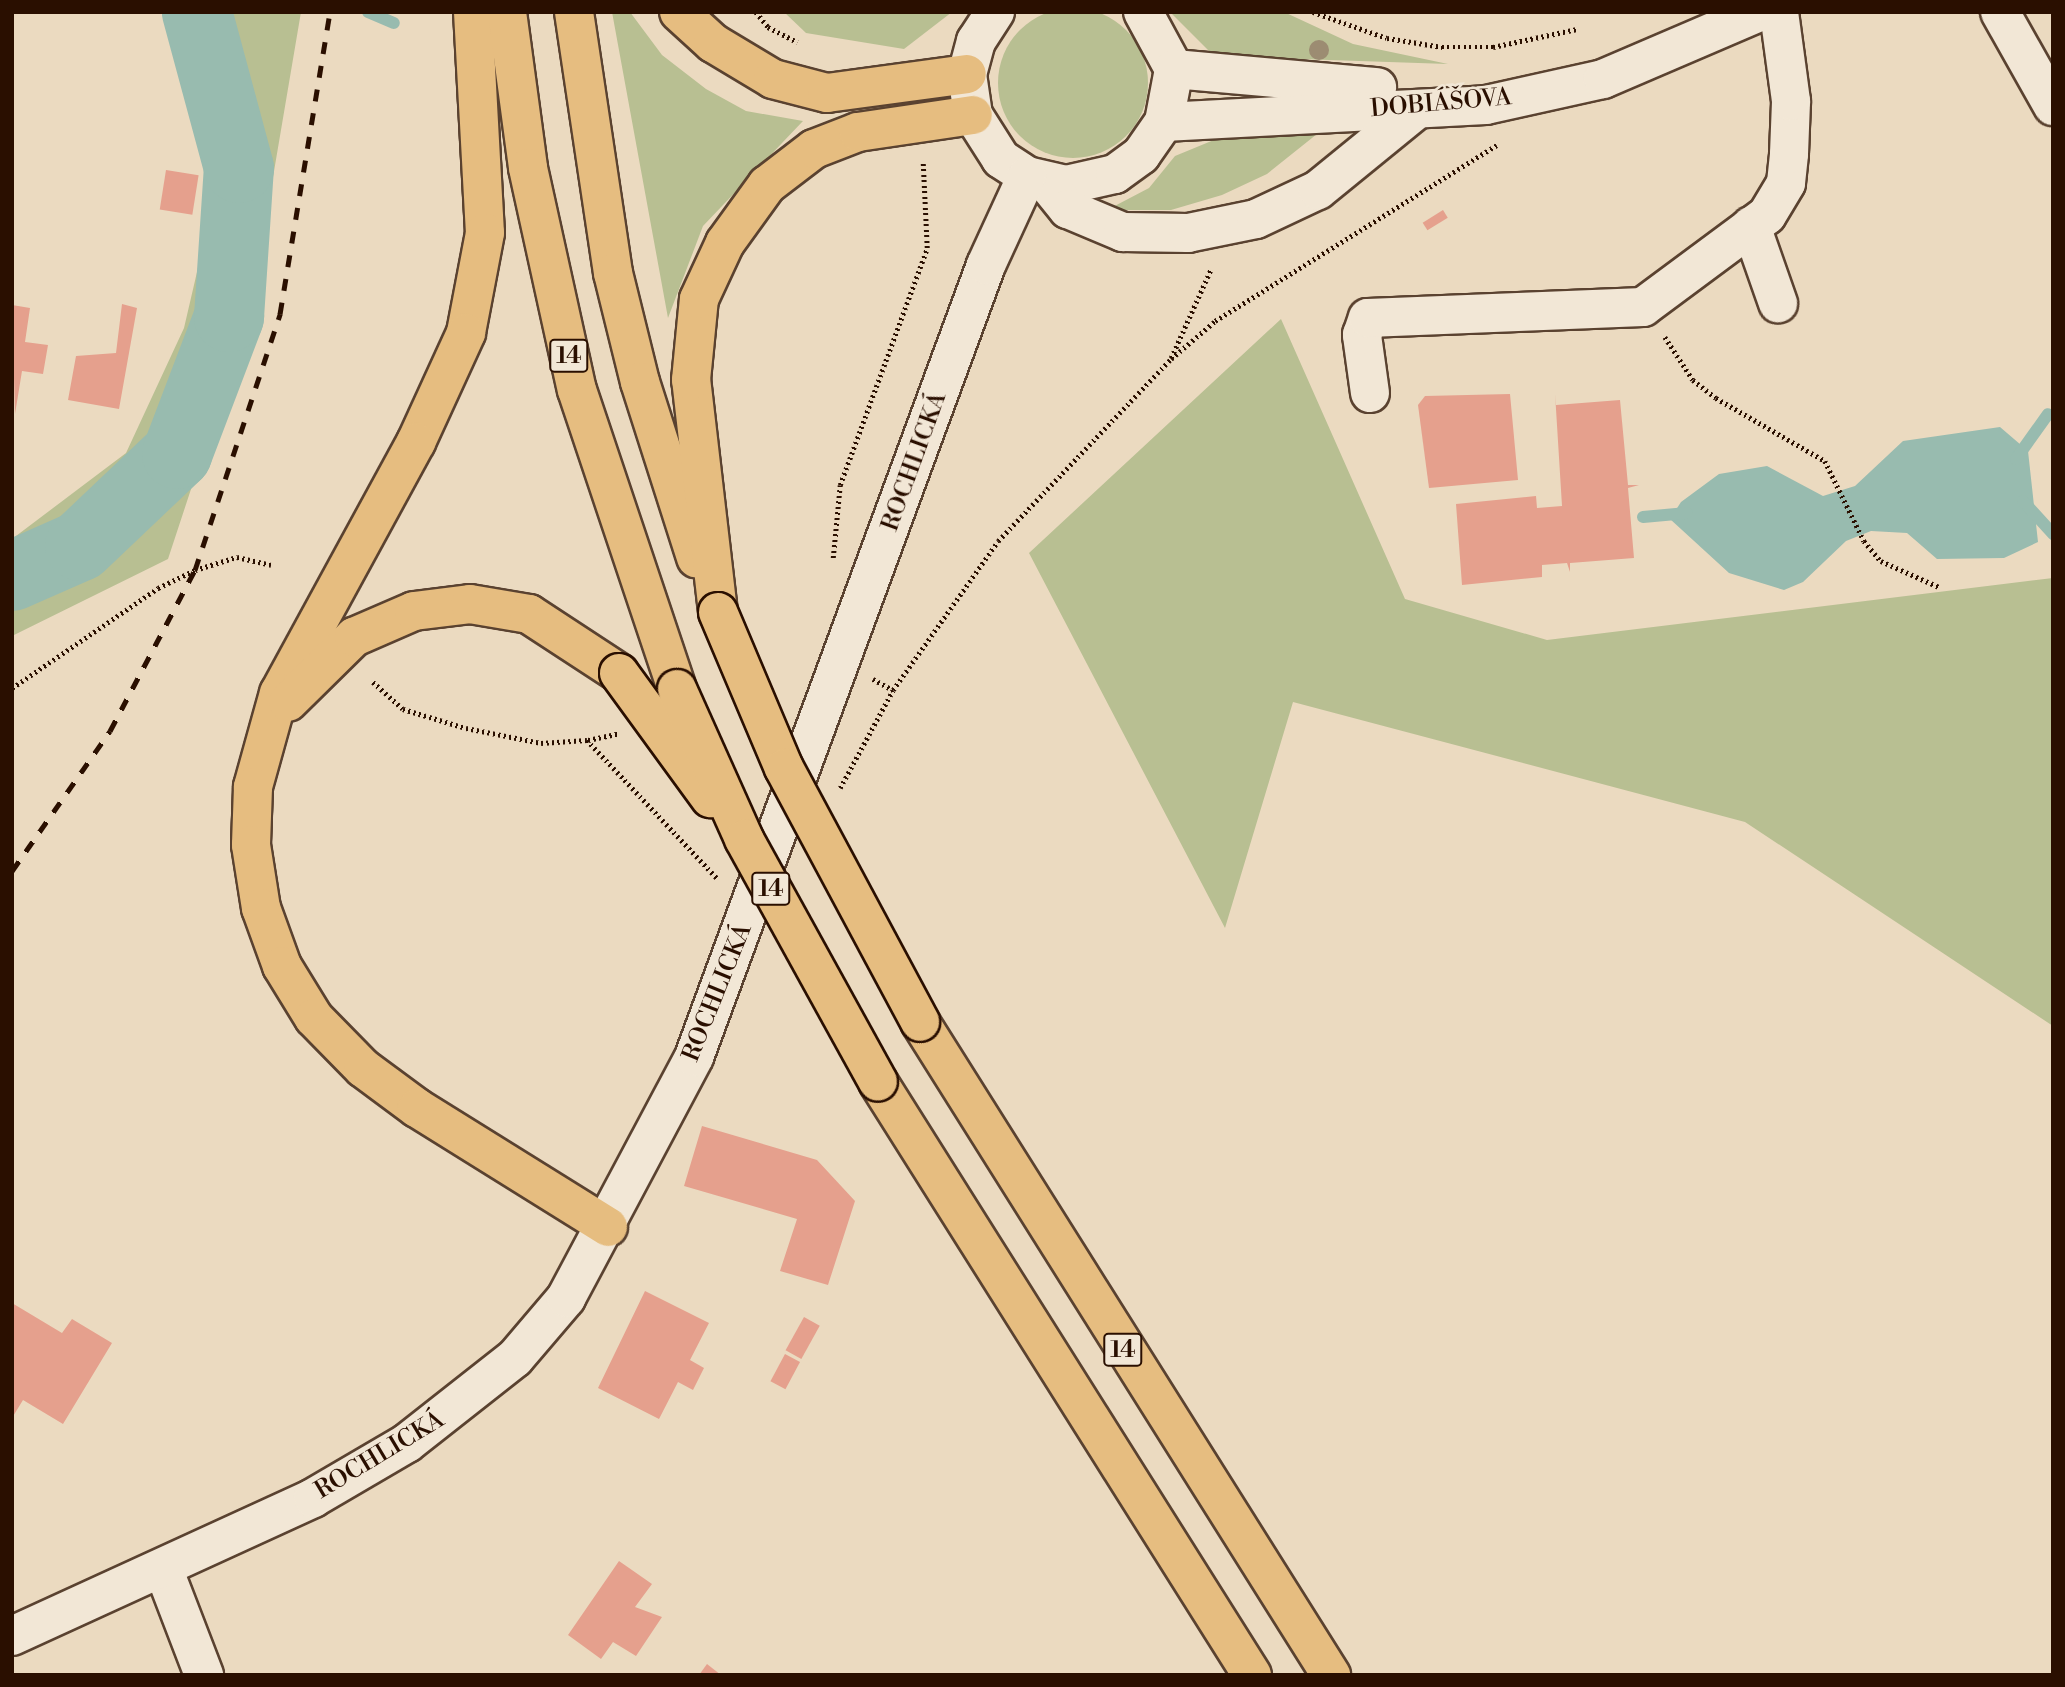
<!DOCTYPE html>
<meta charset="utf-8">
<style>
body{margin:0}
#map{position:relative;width:2065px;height:1687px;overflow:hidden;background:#ebdac0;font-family:"Libre Bodoni",serif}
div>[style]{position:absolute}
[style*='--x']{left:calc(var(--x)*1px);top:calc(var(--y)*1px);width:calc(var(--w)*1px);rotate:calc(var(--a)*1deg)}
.green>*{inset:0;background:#b8bf92}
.round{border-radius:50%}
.water>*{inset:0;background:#98bbaf}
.stream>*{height:12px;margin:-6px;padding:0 6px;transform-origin:6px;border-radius:6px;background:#98bbaf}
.river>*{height:70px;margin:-35px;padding:0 35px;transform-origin:35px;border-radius:35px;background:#98bbaf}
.building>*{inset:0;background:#e5a08d;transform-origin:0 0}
.path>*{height:4.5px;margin-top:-2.25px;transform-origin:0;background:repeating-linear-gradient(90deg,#2a0f00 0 2px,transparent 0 5.5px)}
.roads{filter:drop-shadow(2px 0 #5a4230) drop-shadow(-2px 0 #5a4230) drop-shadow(0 2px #5a4230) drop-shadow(0 -2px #5a4230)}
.minor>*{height:38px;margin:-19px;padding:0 19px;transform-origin:19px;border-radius:19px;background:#f2e7d6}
.highway>*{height:38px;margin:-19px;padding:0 19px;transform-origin:19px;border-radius:19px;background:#e6bd80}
.rail>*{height:5px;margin-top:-2.5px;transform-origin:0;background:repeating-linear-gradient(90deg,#2a0f00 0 12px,transparent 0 24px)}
.bridges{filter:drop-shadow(2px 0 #2a0f00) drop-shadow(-2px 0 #2a0f00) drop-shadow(0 2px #2a0f00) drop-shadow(0 -2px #2a0f00)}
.highway-bridge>*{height:38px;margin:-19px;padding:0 19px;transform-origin:19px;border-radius:19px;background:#e6bd80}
.trees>*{width:20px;height:20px;margin:-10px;border-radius:50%;background:#9c8c72}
span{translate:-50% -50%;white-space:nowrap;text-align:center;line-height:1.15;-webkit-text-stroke:5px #f2e7d6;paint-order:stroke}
.shield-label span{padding:2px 5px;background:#f2e7d6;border:2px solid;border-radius:5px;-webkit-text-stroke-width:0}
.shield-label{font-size:23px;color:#2a0f00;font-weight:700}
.street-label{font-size:24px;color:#2a0f00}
.frame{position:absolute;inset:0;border:14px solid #2a0f00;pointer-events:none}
</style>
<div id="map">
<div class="green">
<div class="round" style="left:998px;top:8px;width:150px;height:150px"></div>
<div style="clip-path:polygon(164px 12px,301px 12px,251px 307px,168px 559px,12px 636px,12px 539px,126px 453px,184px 328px,217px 186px)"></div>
<div style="clip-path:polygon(612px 12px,630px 12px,662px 55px,706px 89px,746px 111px,803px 121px,703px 226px,668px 318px)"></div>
<div style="clip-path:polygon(784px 12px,952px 12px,904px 49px,806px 33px)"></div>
<div style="clip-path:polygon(1170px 12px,1284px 12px,1353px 44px,1448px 64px,1214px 56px)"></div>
<div style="clip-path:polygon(1322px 130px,1267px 174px,1222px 195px,1171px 210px,1107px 210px,1149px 188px,1175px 156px,1226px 135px)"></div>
<div style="clip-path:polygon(1281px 319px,1405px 599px,1547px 640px,2053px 578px,2053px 1026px,1745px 822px,1293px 702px,1225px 928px,1029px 553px)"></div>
</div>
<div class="water">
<div style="clip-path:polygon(2000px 427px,2028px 451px,2038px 542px,2004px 558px,1937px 559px,1907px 533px,1871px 531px,1846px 541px,1803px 582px,1784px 590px,1729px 573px,1670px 519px,1681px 502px,1719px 474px,1767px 466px,1823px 496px,1855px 486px,1903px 441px)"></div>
</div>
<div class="stream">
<div style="--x:368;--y:12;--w:28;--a:23"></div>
<div style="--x:2016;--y:459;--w:55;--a:-54.6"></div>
<div style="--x:2023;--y:501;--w:45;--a:47.7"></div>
<div style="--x:1643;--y:517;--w:44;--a:-5.2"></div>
</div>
<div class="river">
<div style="--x:12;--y:576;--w:74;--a:-23.8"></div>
<div style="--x:80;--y:546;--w:134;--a:-43.5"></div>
<div style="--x:177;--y:454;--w:147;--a:-69.2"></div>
<div style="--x:229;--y:317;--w:149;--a:-86.2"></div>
<div style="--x:239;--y:168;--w:162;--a:-105.1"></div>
</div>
<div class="building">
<div style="left:166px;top:170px;width:33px;height:40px;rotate:9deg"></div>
<div style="left:1443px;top:210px;width:9px;height:24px;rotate:58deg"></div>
<div style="clip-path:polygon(122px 304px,137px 308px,119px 409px,68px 400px,76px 356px,116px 353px)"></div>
<div style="clip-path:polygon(12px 305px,30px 308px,25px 342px,48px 345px,43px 374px,22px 371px,15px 414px)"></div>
<div style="clip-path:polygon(1555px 393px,1556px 405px,1620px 400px,1628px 485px,1639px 485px,1628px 488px,1634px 558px,1570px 563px,1570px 572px,1567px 563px,1542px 565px,1542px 577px,1462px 585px,1456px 504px,1536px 496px,1537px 508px,1562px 506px)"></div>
<div style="clip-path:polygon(1510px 394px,1518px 480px,1429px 488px,1418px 405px,1425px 396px)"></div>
<div style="clip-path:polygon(702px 1126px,817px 1160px,855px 1201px,828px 1285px,780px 1271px,797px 1219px,684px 1186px)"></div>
<div style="clip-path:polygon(645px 1291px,709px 1323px,690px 1360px,704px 1368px,693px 1390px,678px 1382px,659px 1419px,598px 1388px)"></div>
<div style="clip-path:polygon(12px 1303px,62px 1333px,72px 1319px,112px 1343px,63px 1424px,23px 1400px,12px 1418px)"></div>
<div style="left:804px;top:1317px;width:18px;height:38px;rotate:29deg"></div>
<div style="left:785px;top:1354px;width:17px;height:31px;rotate:28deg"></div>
<div style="clip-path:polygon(619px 1561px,652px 1584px,635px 1607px,662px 1617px,636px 1656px,613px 1642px,601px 1659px,568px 1635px)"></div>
<div style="clip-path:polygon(707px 1664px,721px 1675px,699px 1675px)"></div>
</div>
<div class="path">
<div style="--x:756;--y:12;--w:19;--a:51"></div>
<div style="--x:768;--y:27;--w:33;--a:27"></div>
<div style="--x:1313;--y:12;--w:78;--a:19.4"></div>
<div style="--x:1387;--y:38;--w:56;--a:9.3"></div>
<div style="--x:1442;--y:47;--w:51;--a:0"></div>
<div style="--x:1493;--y:47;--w:86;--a:-12.1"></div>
<div style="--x:1665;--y:337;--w:51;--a:56.9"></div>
<div style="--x:1693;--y:380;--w:29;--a:38"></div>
<div style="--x:1716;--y:398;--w:126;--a:30"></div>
<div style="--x:1825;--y:461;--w:89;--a:64"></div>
<div style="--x:1864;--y:541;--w:26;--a:50"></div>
<div style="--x:1881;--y:561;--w:64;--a:24.1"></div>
<div style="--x:1171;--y:358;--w:98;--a:-65.8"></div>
<div style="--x:833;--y:558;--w:73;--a:-84.5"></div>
<div style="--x:840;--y:485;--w:252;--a:-69.8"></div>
<div style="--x:927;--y:248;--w:85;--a:-92.7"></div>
<div style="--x:873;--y:679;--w:23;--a:29"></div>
<div style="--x:373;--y:682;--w:40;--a:42"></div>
<div style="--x:403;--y:709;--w:66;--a:16.8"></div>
<div style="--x:466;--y:728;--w:76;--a:11.3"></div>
<div style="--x:541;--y:743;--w:46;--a:-3.7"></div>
<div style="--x:587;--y:740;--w:191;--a:46.7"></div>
<div style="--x:12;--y:688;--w:177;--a:-34.4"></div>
<div style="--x:158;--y:588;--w:41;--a:-25.9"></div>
<div style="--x:195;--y:570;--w:44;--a:-17.2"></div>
<div style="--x:237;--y:557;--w:35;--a:13"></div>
<div style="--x:588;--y:740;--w:30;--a:-12"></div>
<div style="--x:840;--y:788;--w:111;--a:-61.6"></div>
<div style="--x:893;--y:690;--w:182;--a:-54.8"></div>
<div style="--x:998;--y:541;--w:251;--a:-46.5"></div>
<div style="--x:1171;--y:359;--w:58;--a:-40.8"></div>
<div style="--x:1215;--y:321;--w:332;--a:-32"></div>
</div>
<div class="roads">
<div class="minor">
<div style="--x:995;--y:12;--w:35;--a:123"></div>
<div style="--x:976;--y:41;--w:34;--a:105"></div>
<div style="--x:967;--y:74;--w:41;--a:81.7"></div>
<div style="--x:973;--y:115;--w:52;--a:57.5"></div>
<div style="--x:1001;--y:159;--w:31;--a:33"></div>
<div style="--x:1027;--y:176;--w:40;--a:13"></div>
<div style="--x:1066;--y:185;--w:50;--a:-12.7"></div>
<div style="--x:1115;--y:174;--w:32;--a:-36"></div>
<div style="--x:1141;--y:155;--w:40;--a:-55.1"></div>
<div style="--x:1164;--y:122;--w:54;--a:-79.3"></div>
<div style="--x:1174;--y:69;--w:65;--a:-118.5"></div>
<div style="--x:2000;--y:12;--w:108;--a:60.6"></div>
<div style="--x:1174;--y:69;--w:204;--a:5.1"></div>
<div style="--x:1164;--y:122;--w:322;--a:-3"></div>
<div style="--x:1486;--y:105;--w:120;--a:-12.5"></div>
<div style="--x:1603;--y:79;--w:170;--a:-23.2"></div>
<div style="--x:1046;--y:182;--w:35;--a:51"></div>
<div style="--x:1068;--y:209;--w:60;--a:22.7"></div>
<div style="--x:1123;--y:232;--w:65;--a:0.9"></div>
<div style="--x:1188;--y:233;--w:69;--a:-11.6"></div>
<div style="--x:1256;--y:219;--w:68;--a:-25.1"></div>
<div style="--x:1318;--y:190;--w:127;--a:-39.2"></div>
<div style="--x:1751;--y:226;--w:82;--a:70.7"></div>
<div style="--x:1370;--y:393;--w:59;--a:-97.9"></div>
<div style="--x:1362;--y:335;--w:18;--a:-71"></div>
<div style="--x:1368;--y:318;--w:275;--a:-2.3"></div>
<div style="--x:1643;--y:307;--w:154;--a:-36.6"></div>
<div style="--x:1767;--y:215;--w:37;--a:-59"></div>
<div style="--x:1786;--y:183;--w:29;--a:-84"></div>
<div style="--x:1789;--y:154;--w:53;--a:-87.8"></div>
<div style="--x:1791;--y:101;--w:90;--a:-97.7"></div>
<div style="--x:163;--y:1568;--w:115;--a:69"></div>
<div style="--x:12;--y:1636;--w:331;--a:-24.6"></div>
<div style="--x:313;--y:1498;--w:109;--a:-30.3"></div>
<div style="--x:407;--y:1443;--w:137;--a:-38.2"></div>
<div style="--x:515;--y:1358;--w:79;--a:-49.6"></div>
<div style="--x:566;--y:1298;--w:273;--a:-62"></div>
<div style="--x:694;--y:1057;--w:844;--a:-69.76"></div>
<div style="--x:986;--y:265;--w:98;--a:-65.3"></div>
</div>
<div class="highway">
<div style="--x:473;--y:12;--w:221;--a:86.9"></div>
<div style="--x:485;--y:233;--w:102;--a:100.8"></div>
<div style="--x:466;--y:333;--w:120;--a:114.6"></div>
<div style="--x:416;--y:442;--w:286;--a:118.6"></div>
<div style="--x:279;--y:693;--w:98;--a:105.5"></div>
<div style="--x:253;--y:787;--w:58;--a:92"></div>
<div style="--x:251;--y:845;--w:64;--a:81"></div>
<div style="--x:261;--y:908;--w:62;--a:70.1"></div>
<div style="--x:282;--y:966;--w:61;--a:58.4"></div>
<div style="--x:314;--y:1018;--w:70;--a:45.6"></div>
<div style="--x:363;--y:1068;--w:67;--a:36.5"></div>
<div style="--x:417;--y:1108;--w:225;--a:31.9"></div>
<div style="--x:507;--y:12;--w:157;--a:82.3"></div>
<div style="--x:528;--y:168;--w:227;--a:77.6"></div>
<div style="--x:577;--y:390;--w:315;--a:71.5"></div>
<div style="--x:574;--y:12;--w:264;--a:81.5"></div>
<div style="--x:613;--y:273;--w:112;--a:76.1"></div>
<div style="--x:640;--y:382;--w:185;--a:72.3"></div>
<div style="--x:679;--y:12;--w:46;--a:42.4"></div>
<div style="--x:713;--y:43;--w:70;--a:31"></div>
<div style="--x:773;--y:79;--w:56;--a:14.5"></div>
<div style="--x:827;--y:93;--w:141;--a:-7.7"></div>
<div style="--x:718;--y:612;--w:234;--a:-96.6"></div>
<div style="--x:691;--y:380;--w:81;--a:-84.4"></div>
<div style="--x:699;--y:299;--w:62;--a:-65.1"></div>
<div style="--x:725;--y:243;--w:72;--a:-54.1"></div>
<div style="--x:767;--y:185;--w:59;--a:-37.5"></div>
<div style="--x:814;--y:149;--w:47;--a:-21.1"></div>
<div style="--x:858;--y:132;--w:116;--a:-8.4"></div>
<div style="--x:288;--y:702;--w:93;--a:-44.6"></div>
<div style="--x:354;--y:637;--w:65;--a:-23.4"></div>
<div style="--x:414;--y:611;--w:56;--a:-7.1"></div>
<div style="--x:470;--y:604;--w:60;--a:9.6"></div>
<div style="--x:529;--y:614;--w:108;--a:33.2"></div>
<div style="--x:920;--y:1022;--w:772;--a:57.81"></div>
<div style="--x:878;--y:1082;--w:701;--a:57.76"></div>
</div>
</div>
<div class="rail">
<div style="--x:12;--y:871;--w:171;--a:-55"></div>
<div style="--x:110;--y:731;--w:182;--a:-62.2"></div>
<div style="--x:195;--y:570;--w:270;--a:-71.6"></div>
<div style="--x:280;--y:314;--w:306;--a:-80.6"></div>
</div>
<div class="bridges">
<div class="highway-bridge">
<div style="--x:718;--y:612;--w:169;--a:67.1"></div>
<div style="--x:784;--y:768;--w:288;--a:61.8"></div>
<div style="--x:619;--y:673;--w:155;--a:53.9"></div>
<div style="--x:677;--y:689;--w:164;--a:65.9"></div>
<div style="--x:744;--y:839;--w:277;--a:61.1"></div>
</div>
</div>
<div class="trees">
<div style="left:1319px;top:50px"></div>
</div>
<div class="shield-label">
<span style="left:569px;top:356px">14</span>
<span style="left:771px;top:889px">14</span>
<span style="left:1123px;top:1350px">14</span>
</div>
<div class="street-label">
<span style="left:1441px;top:104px;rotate:-5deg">DOBIÁŠOVA</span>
<span style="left:915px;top:462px;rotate:-70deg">ROCHLICKÁ</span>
<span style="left:718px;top:993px;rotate:-68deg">ROCHLICKÁ</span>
<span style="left:380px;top:1456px;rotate:-31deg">ROCHLICKÁ</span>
</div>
<div class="frame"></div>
</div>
